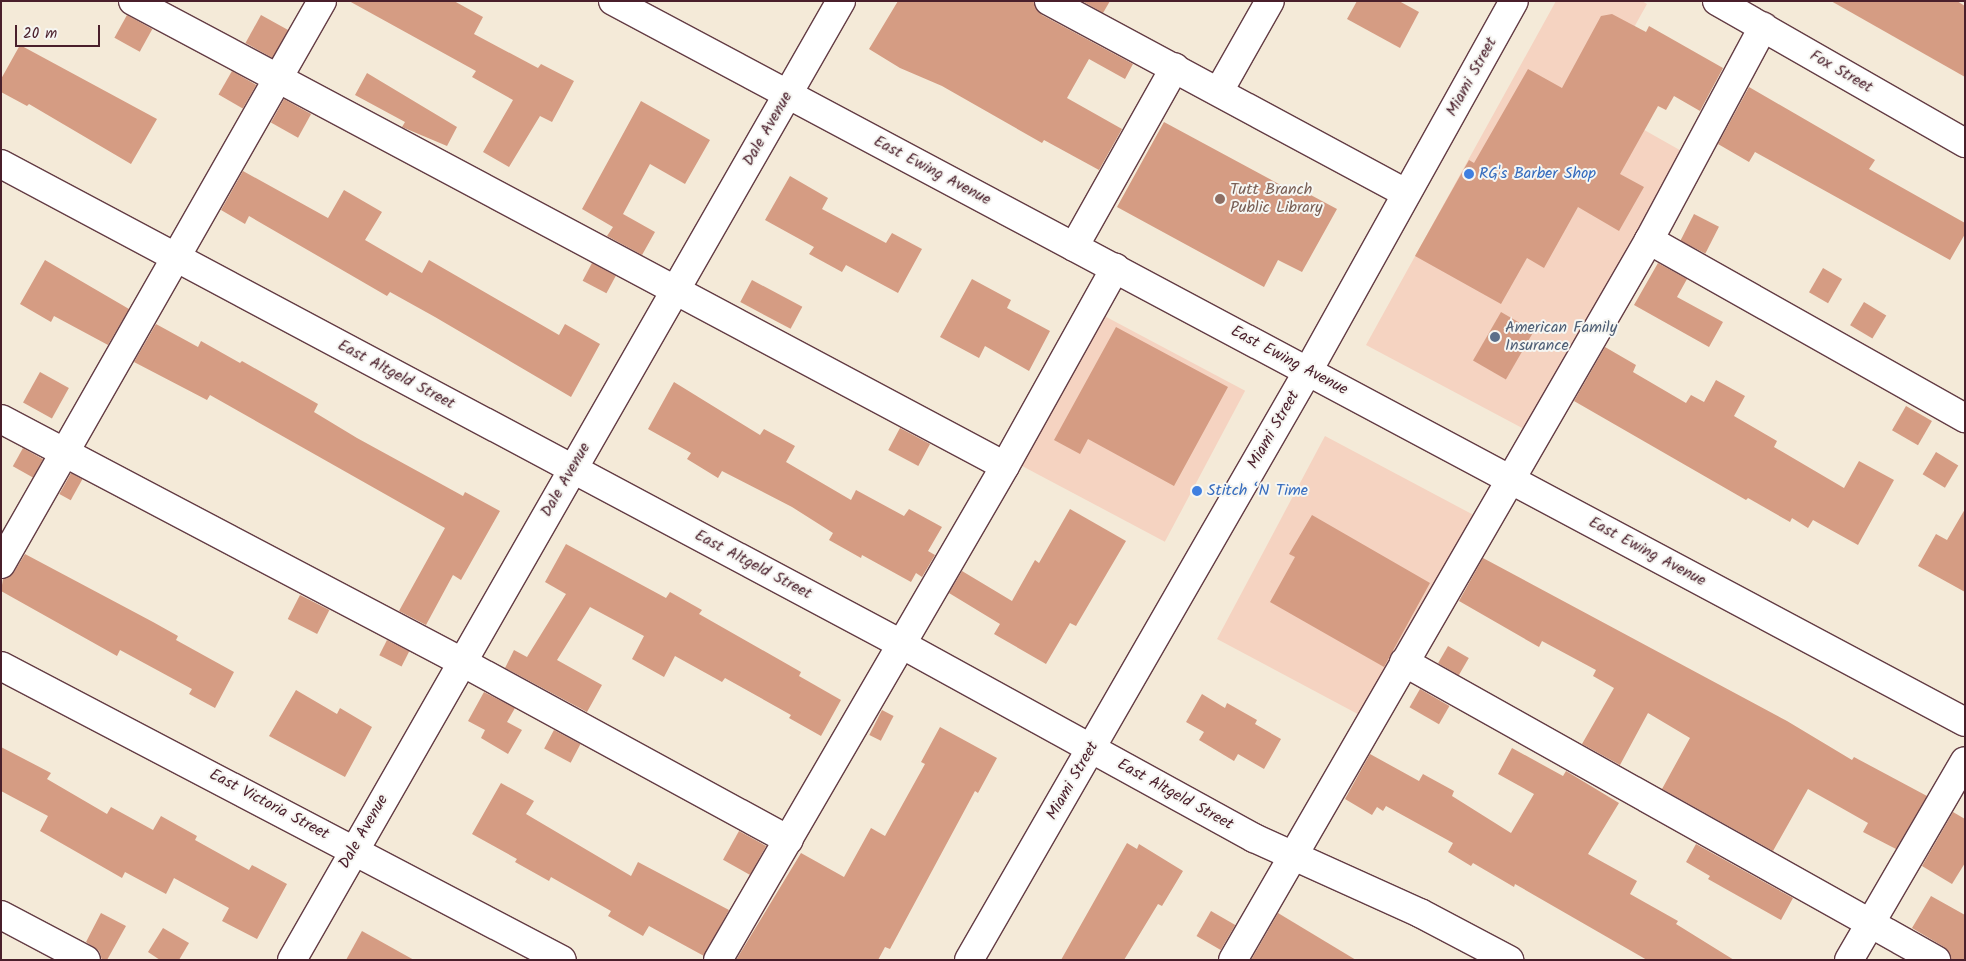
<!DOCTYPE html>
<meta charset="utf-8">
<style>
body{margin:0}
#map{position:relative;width:1966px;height:961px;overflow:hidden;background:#f4ead8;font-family:Kalam,sans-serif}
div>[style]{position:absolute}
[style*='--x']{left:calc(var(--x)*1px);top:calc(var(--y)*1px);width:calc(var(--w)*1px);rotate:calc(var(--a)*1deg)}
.built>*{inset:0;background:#f5d3c1;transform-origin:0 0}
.building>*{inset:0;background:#d59c83;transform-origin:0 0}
.roads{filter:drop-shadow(1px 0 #643d45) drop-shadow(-1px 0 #643d45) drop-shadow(0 1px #643d45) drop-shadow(0 -1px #643d45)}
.minor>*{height:28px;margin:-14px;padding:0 14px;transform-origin:14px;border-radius:14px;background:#fff}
.dots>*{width:14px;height:14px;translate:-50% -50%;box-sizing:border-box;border:2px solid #f6f6f2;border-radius:50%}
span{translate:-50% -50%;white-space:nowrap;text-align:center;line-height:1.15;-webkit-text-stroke:4px #f6f6f2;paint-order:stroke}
.street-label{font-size:16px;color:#4a1f2b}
.shop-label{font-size:16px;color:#366cbe}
.left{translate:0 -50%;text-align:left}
.education-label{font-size:16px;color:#785e54}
.service-label{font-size:16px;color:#4e5e75}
.frame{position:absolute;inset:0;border:2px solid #4a1f2b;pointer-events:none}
.scale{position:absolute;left:15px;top:25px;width:85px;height:22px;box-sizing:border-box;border:2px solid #4a1f2b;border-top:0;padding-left:6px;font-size:15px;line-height:18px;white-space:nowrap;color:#4a1f2b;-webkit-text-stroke:4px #f6f6f2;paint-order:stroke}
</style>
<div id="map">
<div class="built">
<div style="clip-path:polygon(1556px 1px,1642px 1px,1647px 4px,1593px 101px,1685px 153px,1524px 429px,1366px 345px)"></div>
<div style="left:1080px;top:303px;width:187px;height:171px;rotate:28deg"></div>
<div style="left:1325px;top:436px;width:170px;height:230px;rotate:28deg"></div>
</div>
<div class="building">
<div style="clip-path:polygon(349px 1px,454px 1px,483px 17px,474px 34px,538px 68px,541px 64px,574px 81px,552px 122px,540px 116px,509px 167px,483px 152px,513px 100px,472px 77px,476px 71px)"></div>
<div style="clip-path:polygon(898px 1px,1033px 1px,1042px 15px,1133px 64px,1125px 79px,1089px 59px,1067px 98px,1122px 129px,1099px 170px,1044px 140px,1042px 143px,942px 86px,900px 68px,869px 49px)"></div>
<div style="clip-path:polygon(1082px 1px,1110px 1px,1103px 13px)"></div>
<div style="clip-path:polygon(1357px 1px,1399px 1px,1419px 12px,1400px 48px,1347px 19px)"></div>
<div style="clip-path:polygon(1831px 1px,1957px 1px,1965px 6px,1965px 77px)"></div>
<div style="clip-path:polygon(1612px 14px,1646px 32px,1649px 26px,1723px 68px,1700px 111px,1674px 96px,1666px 110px,1658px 106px,1620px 174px,1644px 187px,1619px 231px,1578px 207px,1544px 268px,1527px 258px,1501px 304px,1415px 256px,1469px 160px,1474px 163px,1528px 69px,1562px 88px,1601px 16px)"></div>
<div style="left:127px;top:15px;width:29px;height:26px;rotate:29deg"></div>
<div style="left:261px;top:15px;width:31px;height:32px;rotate:29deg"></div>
<div style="clip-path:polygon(20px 45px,157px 119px,131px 164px,29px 104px,27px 106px,1px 92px,1px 79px)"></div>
<div style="left:232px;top:71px;width:28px;height:27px;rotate:30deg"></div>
<div style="clip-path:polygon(367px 73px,457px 127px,447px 146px,402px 127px,405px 122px,355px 95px)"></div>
<div style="clip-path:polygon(1749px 87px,1875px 160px,1869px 169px,1965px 223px,1965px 234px,1950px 260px,1755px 152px,1749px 162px,1718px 144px)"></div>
<div style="left:284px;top:99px;width:31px;height:27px;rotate:29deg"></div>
<div style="clip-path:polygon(641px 101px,710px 140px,685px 184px,650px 164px,623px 214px,655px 232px,642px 255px,607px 236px,613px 227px,582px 209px)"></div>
<div style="clip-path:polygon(1164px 122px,1290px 190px,1292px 185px,1337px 209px,1302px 272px,1278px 260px,1264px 287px,1117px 207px)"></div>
<div style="clip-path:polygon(243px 171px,328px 218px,344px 190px,382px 212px,365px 240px,422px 273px,429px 260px,559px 335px,565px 324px,600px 344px,571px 397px,435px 317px,390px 292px,387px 296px,249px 216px,245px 224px,221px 210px)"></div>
<div style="clip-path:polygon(790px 176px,828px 198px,822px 209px,886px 243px,892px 233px,922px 249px,898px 293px,846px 265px,842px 272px,809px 254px,814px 247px,765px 220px)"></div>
<div style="left:1694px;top:214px;width:28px;height:30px;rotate:27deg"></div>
<div style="clip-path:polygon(45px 260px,129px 309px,108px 345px,54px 316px,51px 322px,20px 304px)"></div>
<div style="left:592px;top:263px;width:27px;height:20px;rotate:28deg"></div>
<div style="clip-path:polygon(1658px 263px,1687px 279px,1677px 297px,1723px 322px,1709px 347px,1634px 305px)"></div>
<div style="left:1823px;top:268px;width:22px;height:28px;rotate:30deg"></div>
<div style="clip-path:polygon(972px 279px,1011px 300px,1007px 308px,1050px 331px,1029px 371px,985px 346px,979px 358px,940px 337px)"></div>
<div style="left:752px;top:280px;width:57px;height:25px;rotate:28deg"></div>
<div style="left:1864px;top:302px;width:26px;height:27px;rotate:31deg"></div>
<div style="left:1501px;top:312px;width:38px;height:56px;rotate:30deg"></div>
<div style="clip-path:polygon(156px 324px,198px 347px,201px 341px,240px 363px,242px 361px,318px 404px,314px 412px,357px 438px,463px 496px,465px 492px,500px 511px,461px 580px,453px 575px,426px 625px,399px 611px,445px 528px,210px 395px,207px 400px,134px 362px)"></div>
<div style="clip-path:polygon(1116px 327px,1228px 387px,1174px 486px,1088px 439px,1080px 454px,1054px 440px)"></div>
<div style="clip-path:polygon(1605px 347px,1636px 365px,1633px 372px,1686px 403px,1691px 395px,1704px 402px,1716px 380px,1745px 396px,1734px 416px,1777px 441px,1774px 447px,1844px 488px,1859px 461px,1894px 480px,1858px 545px,1813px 520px,1808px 528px,1792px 518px,1790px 522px,1748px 498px,1746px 500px,1574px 401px)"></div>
<div style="left:40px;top:372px;width:33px;height:35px;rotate:29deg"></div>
<div style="clip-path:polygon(674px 382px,760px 435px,764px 429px,795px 446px,786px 462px,851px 500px,856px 490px,904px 516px,909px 509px,942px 527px,928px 551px,935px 555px,922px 577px,916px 573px,911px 582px,862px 555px,861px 558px,829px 540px,833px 533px,792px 507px,722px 471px,718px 478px,687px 459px,691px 453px,648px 429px)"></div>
<div style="left:1906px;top:406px;width:30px;height:28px;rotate:30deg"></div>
<div style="left:900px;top:428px;width:34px;height:25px;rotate:28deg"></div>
<div style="left:23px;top:448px;width:23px;height:21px;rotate:29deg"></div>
<div style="left:1936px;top:452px;width:26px;height:26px;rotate:31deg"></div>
<div style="left:71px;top:473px;width:13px;height:24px;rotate:29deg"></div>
<div style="clip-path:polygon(1070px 509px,1126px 541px,1076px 626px,1070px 623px,1046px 664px,994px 634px,1000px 624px,949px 593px,962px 571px,1012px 601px,1035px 560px,1039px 563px)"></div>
<div style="clip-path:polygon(1965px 509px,1965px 592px,1918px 566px,1936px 534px,1947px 540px)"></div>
<div style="clip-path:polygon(1312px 515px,1430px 583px,1384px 667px,1270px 602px,1295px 557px,1289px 554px)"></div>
<div style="clip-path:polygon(566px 544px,666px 598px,670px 592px,702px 610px,699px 614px,801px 672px,799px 676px,841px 700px,821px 736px,789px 718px,791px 715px,725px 678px,722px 682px,675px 656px,664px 677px,632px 659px,644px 636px,590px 607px,557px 660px,602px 685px,587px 712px,505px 668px,514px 650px,527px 657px,566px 594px,545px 582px)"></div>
<div style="clip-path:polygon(25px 554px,153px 622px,178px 636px,176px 640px,234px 672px,215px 708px,189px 694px,192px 689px,120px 650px,117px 656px,1px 591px,3px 579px,14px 572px)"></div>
<div style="clip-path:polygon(1483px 558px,1787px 721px,1852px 760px,1854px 757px,1927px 796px,1896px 849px,1863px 832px,1868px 823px,1808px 789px,1773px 851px,1662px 789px,1690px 738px,1648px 713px,1620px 765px,1582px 744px,1614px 688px,1593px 676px,1596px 670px,1542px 641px,1539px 647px,1459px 601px)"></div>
<div style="left:300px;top:595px;width:33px;height:27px;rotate:27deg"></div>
<div style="left:387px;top:640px;width:25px;height:17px;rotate:27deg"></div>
<div style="left:1448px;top:646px;width:24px;height:20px;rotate:30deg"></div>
<div style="left:1420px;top:689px;width:34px;height:21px;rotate:30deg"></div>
<div style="clip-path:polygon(296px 690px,337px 714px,340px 708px,372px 727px,345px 777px,269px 736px)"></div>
<div style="clip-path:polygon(484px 692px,515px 708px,507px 722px,522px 730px,508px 754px,481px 738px,485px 730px,468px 721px)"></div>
<div style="clip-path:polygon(1202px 694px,1225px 708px,1227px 703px,1257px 720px,1255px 724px,1281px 739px,1264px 769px,1238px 754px,1234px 761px,1199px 740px,1204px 732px,1186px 722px)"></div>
<div style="left:882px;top:710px;width:13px;height:28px;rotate:27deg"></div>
<div style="clip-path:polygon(940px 727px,997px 758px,978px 793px,975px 791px,890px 949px,885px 947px,878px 960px,736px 960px,801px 853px,844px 877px,871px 828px,885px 836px,925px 764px,921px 762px)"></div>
<div style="left:554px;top:730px;width:30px;height:21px;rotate:28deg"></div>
<div style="clip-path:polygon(1px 747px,51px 773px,47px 779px,107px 814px,111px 807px,153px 830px,161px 816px,197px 836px,195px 840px,249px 870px,252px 865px,287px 884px,257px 939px,222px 921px,229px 908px,174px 878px,166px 894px,125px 872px,122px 878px,40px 831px,48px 816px,1px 791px)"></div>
<div style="clip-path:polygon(1512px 748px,1563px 776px,1566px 771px,1619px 803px,1588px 854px,1637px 881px,1630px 894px,1678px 921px,1676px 924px,1734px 960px,1647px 960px,1515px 884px,1514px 887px,1473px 863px,1471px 866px,1448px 852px,1453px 843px,1386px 806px,1383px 811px,1377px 807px,1372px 815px,1345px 799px,1370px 754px,1419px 781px,1423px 774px,1454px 791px,1452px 796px,1511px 833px,1534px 794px,1498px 774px)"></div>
<div style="clip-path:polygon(501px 783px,534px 801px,526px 814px,631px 876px,638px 862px,729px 910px,704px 956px,649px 926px,643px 936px,608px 916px,611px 911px,551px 877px,549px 881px,515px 862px,517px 859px,472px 834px)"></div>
<div style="clip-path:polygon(1953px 812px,1965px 819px,1965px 863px,1952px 884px,1922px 866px)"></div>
<div style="left:739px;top:831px;width:31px;height:33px;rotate:29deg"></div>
<div style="clip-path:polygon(1127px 843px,1137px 849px,1139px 844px,1183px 871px,1162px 906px,1158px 904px,1124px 960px,1061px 960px)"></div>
<div style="clip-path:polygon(1696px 844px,1793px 898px,1781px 920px,1708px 879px,1710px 876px,1686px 862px)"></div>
<div style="clip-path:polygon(1931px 896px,1965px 915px,1965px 960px,1952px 960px,1944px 947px,1912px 928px)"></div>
<div style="left:1211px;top:911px;width:28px;height:29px;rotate:30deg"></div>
<div style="clip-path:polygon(101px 913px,126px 926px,107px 960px,102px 960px,99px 951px,86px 942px)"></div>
<div style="clip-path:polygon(1278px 913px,1356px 960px,1251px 960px)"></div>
<div style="clip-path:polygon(163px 928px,189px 943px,179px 960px,160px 960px,148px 952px)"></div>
<div style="clip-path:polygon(362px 931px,414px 960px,346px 960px)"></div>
</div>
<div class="roads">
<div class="minor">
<div style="--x:133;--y:1;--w:988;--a:28.07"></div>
<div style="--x:613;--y:1;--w:1532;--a:28.07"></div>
<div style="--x:1049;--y:1;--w:405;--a:28.3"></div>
<div style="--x:1717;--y:1;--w:286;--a:29.8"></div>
<div style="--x:1219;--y:91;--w:103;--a:-60.5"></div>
<div style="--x:1;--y:164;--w:1020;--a:28.07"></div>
<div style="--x:901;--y:644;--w:403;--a:28.8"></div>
<div style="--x:1254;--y:838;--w:182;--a:24.3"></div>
<div style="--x:1420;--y:913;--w:101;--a:27.8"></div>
<div style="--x:1649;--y:240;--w:363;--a:29.4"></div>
<div style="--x:1074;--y:247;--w:206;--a:-60.7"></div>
<div style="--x:1;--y:419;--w:521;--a:27.79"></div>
<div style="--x:462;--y:662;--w:372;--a:28.6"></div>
<div style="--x:1;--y:564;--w:648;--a:-60.31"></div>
<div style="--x:1404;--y:662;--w:610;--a:29.26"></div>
<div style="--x:1;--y:666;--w:633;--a:27.66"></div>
<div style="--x:1;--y:915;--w:96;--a:27.9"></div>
<div style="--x:292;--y:960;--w:1105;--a:-60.21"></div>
<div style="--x:718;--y:960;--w:571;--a:-59.84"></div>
<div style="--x:1005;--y:466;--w:227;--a:-60.9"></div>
<div style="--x:969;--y:960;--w:680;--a:-60.08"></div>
<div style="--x:1308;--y:371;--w:423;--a:-60.9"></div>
<div style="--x:1233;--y:960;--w:832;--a:-59.98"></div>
<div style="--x:1649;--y:240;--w:242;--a:-61.8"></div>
<div style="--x:1849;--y:960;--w:230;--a:-59.8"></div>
</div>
</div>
<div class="dots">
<div style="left:1469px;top:174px;background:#3f7fe0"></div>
<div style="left:1220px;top:199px;background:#8d6e63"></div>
<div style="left:1495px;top:337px;background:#5c6f8a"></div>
<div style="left:1197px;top:491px;background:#3f7fe0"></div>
</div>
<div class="street-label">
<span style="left:1841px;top:72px;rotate:30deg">Fox Street</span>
<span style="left:1472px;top:77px;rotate:-61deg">Miami Street</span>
<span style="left:768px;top:129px;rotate:-60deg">Dale Avenue</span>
<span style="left:932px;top:171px;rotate:28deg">East Ewing Avenue</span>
<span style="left:1289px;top:361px;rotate:28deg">East Ewing Avenue</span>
<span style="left:396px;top:375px;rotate:28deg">East Altgeld Street</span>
<span style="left:1274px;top:430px;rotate:-60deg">Miami Street</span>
<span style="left:566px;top:480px;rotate:-60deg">Dale Avenue</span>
<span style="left:1647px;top:552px;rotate:28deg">East Ewing Avenue</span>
<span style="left:753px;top:565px;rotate:28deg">East Altgeld Street</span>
<span style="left:1073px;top:781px;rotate:-60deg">Miami Street</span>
<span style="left:1175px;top:795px;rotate:29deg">East Altgeld Street</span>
<span style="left:269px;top:805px;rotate:28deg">East Victoria Street</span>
<span style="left:364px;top:832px;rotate:-60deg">Dale Avenue</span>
</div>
<div class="shop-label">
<span class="left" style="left:1479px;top:174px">RG's Barber Shop</span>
<span class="left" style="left:1207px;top:491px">Stitch ‘N Time</span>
</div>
<div class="education-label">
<span class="left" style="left:1230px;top:199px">Tutt Branch<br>Public Library</span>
</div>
<div class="service-label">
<span class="left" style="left:1505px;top:337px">American Family<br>Insurance</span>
</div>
<div class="frame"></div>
<div class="scale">20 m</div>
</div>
